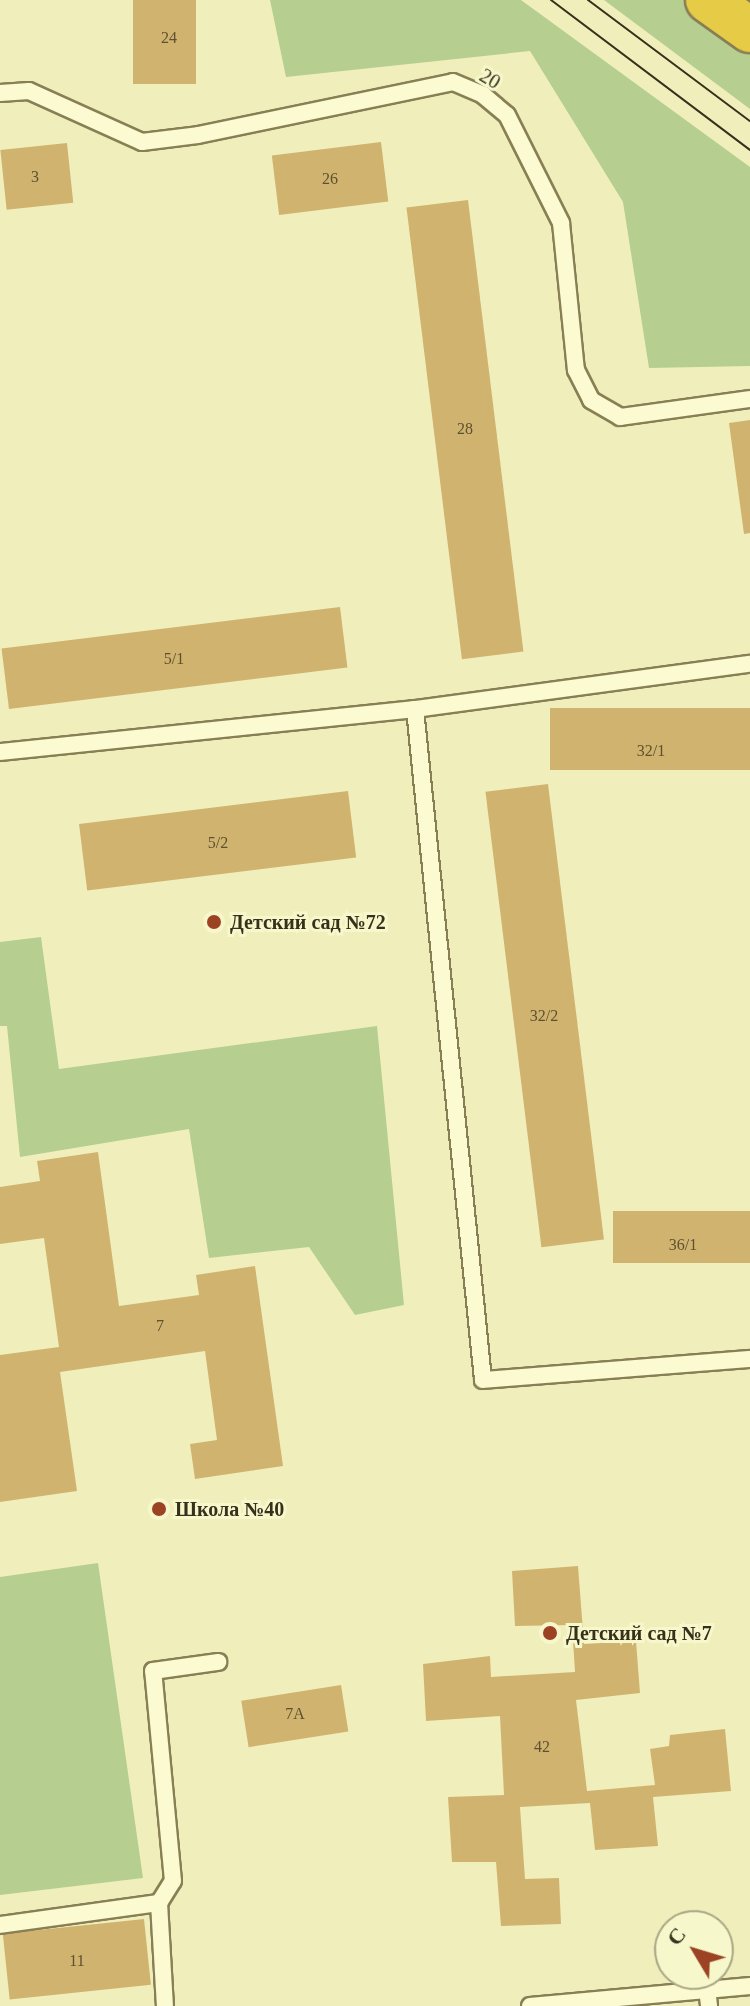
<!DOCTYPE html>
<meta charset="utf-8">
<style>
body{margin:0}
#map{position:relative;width:750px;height:2006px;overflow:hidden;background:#f0efbc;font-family:Georgia,serif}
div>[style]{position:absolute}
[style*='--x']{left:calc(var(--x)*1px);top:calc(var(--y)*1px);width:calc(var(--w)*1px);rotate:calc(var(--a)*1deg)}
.green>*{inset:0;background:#b6ce90}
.building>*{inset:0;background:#d1b370;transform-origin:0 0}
.roads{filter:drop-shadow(2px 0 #887f55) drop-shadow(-2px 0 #887f55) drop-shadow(0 2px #887f55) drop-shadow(0 -2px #887f55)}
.lane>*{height:16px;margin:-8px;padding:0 8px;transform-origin:8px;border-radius:8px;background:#fbfad0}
.highway>*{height:44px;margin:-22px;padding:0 22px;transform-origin:22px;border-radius:22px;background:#e6cc46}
.tram>*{height:2px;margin:-1px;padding:0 1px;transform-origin:1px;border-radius:1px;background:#37301b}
.dots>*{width:22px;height:22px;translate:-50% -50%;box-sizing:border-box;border:4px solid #f7f7cc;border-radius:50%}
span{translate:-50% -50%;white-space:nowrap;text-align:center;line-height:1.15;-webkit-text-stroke:6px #f7f7cc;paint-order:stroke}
.number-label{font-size:16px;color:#5e5130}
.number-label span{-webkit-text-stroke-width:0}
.street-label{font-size:20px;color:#37301b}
.poi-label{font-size:20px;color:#37301b;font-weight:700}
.left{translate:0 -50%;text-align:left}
.north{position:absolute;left:654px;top:1910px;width:80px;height:80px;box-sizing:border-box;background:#f7f7cc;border:2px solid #aaa785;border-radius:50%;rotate:308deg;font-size:22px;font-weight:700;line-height:32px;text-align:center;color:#37301b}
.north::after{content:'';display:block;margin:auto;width:28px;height:36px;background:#9b4322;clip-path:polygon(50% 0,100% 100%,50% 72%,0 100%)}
</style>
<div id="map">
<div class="green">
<div style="clip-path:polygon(270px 0,521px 0,750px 167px,750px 366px,649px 368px,623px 202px,530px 51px,286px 77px)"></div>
<div style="clip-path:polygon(604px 0,688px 0,750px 46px,750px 109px)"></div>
<div style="clip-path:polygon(41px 937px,59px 1069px,377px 1026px,404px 1305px,355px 1315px,309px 1247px,209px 1258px,189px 1129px,20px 1157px,7px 1026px,0 1026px,0 942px)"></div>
<div style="clip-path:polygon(98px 1563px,143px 1878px,0 1895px,0 1577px)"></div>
</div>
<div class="building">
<div style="left:133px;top:0;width:63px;height:84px"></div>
<div style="left:381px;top:142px;width:60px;height:110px;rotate:83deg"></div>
<div style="left:67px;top:143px;width:60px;height:67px;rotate:84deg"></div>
<div style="left:468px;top:200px;width:455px;height:62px;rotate:83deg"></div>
<div style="clip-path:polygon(750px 420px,750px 533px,744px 534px,729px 423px)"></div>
<div style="left:340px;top:607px;width:61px;height:341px;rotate:83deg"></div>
<div style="left:750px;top:708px;width:62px;height:200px;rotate:90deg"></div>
<div style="left:548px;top:784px;width:459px;height:63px;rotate:83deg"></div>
<div style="left:348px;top:791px;width:67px;height:271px;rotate:83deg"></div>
<div style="clip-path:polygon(98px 1152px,119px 1306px,199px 1295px,196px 1275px,255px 1266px,283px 1466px,195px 1479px,190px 1444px,217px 1440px,205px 1351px,60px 1372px,77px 1491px,0 1502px,0 1355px,59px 1347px,44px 1238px,0 1244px,0 1187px,40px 1181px,37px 1161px)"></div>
<div style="left:750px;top:1211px;width:52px;height:137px;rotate:90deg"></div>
<div style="clip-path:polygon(578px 1566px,584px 1644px,636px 1641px,640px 1693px,576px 1700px,587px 1791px,655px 1785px,650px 1749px,669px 1746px,670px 1735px,725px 1729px,731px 1791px,653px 1797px,658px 1846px,595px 1850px,590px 1803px,520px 1807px,525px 1879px,559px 1878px,561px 1924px,501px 1926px,496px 1862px,452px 1862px,448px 1797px,504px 1795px,500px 1716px,426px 1721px,423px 1664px,490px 1656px,491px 1677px,575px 1672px,572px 1625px,515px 1626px,512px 1571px)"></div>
<div style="left:341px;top:1685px;width:47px;height:101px;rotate:81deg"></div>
<div style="left:144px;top:1919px;width:66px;height:142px;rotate:84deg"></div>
</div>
<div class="roads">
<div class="lane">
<div style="--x:0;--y:93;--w:29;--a:-4"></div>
<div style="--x:29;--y:91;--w:124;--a:24.3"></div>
<div style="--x:142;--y:142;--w:56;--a:-7.1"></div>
<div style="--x:198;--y:135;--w:260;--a:-11.7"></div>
<div style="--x:453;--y:82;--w:33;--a:23"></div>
<div style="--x:483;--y:95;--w:31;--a:40"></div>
<div style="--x:507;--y:115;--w:121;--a:63.4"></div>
<div style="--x:561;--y:223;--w:148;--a:84.2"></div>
<div style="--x:576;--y:370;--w:34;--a:63"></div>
<div style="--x:591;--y:400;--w:34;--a:30"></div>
<div style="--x:620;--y:417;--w:131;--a:-7.9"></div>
<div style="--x:415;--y:709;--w:338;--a:-7.7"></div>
<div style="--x:0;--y:752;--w:417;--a:-5.9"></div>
<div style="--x:415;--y:709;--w:674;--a:84.21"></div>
<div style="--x:483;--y:1380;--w:268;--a:-4.5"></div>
<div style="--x:159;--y:1903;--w:26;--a:-58"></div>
<div style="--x:173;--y:1881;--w:211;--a:-95.4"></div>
<div style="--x:153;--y:1671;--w:66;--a:-7.9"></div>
<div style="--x:0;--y:1925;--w:161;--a:-7.9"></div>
<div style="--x:159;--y:1903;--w:103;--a:86.7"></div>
<div style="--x:707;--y:1989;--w:17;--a:83"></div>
<div style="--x:530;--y:2006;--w:221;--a:-5.2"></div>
</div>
<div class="highway">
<div style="--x:708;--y:0;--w:52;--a:35.5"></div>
</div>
</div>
<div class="tram">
<div style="--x:551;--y:0;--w:249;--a:37"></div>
<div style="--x:588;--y:0;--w:202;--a:36.8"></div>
</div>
<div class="dots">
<div style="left:214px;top:922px;background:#9b4322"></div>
<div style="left:159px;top:1509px;background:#9b4322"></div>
<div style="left:550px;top:1633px;background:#9b4322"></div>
</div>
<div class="number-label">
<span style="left:169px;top:38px">24</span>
<span style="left:35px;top:177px">3</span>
<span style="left:330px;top:179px">26</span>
<span style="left:465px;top:429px">28</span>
<span style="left:174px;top:659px">5/1</span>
<span style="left:651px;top:751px">32/1</span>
<span style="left:218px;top:843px">5/2</span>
<span style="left:544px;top:1016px">32/2</span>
<span style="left:683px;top:1245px">36/1</span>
<span style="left:160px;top:1326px">7</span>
<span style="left:295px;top:1714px">7А</span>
<span style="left:542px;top:1747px">42</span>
<span style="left:77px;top:1961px">11</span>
</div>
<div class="street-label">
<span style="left:490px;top:79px;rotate:31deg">20</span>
</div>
<div class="poi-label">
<span class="left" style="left:230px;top:922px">Детский сад №72</span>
<span class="left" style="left:175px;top:1509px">Школа №40</span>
<span class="left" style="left:566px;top:1633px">Детский сад №7</span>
</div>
<div class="north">С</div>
</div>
